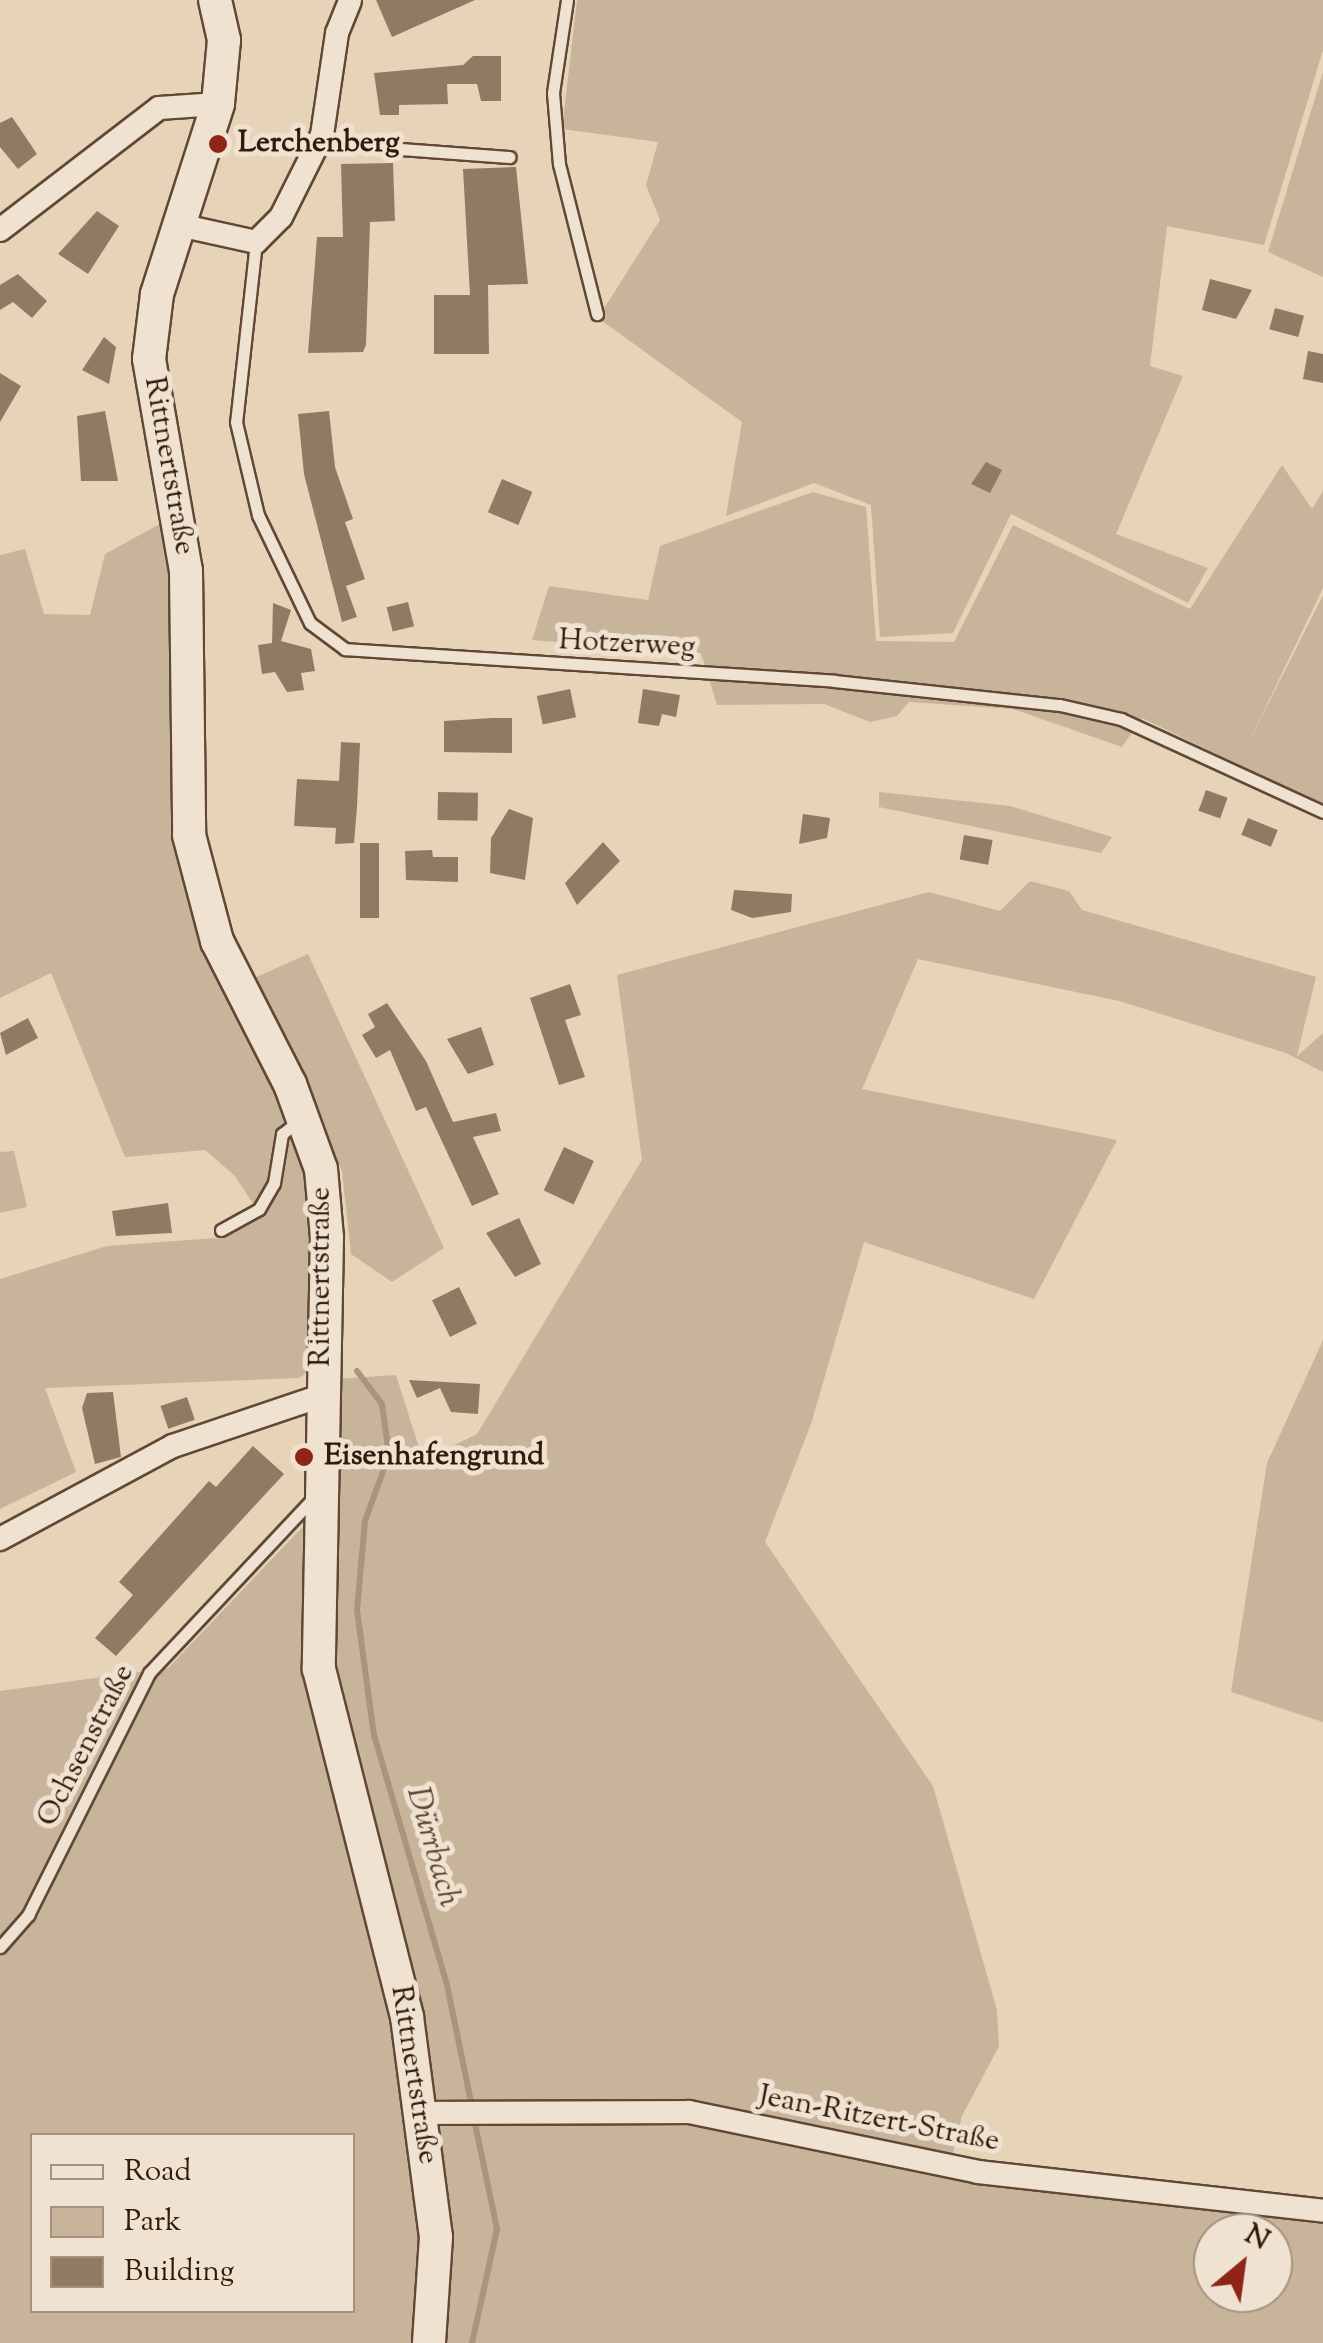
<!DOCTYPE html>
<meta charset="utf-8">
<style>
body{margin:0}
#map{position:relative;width:1323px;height:2343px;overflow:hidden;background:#e7d3b8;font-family:"Sorts Mill Goudy",serif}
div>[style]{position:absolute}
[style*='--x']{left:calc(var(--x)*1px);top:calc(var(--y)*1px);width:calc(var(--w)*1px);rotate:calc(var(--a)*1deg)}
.green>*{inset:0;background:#c8b49a}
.stream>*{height:6px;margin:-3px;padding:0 3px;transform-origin:3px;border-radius:3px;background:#aa947c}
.building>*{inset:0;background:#917a64;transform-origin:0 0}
.roads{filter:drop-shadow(2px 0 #604835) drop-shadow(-2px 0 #604835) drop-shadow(0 2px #604835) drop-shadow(0 -2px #604835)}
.lane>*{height:11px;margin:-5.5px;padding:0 5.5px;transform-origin:5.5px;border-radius:5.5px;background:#efe2d1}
.street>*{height:22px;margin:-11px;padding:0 11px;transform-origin:11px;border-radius:11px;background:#efe2d1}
.secondary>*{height:32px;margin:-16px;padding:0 16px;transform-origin:16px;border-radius:16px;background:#efe2d1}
.dots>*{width:28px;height:28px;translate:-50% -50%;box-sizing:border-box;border:5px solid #efe2d1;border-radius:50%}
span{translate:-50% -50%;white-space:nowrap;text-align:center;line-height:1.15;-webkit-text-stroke:10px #efe2d1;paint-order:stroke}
.poi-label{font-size:30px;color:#331a09;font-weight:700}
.left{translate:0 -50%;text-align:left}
.street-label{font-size:30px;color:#331a09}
.water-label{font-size:32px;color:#5d4531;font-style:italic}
.legend{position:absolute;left:30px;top:2133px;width:325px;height:180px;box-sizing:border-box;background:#efe2d1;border:2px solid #a49281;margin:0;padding:12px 18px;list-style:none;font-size:30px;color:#331a09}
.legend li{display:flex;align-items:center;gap:20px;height:50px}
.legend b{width:50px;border:2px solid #a49281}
.north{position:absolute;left:1193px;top:2213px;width:100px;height:100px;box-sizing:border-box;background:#efe2d1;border:2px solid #a49281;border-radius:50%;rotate:29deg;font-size:28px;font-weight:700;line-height:40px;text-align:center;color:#331a09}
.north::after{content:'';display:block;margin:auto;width:35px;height:45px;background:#8f2418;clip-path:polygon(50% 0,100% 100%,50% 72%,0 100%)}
</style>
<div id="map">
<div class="green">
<div style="clip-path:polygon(577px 0,1323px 0,1323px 50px,1264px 245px,1167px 226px,1150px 366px,1183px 376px,1116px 534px,1208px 568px,1188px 603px,1011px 514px,953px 633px,880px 637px,871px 505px,814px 483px,726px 516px,742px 422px,598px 318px,660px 220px,646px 185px,658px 142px,562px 129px)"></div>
<div style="clip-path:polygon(1323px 72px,1323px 277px,1268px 252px)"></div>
<div style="clip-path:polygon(1282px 465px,1312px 509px,1323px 491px,1323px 588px,1247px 746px,1323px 595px,1323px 806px,1142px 718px,1122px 747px,1013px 709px,909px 702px,897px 716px,870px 722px,824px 704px,717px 705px,701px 653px,532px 640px,549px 586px,648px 600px,660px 546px,813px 492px,866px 507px,876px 641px,954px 642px,1013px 525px,1190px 609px)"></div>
<div style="clip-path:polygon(158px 525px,168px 526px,181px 843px,317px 1192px,318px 1364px,299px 1378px,45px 1388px,76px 1472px,0 1509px,0 1279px,107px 1246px,216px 1238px,262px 1217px,235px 1176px,205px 1150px,125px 1157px,51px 973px,0 998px,0 555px,25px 549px,44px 614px,90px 615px,105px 554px)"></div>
<div style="clip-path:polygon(879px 792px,1010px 806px,1112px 837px,1101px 853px,879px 807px)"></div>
<div style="clip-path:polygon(evenodd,1030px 881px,1069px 891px,1082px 910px,1316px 977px,1297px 1056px,1323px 1033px,1323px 1072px,1286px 1053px,1119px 1001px,918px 959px,862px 1089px,1117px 1140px,1034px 1299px,864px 1242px,811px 1424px,765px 1542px,933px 1786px,997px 2010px,999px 2046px,962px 2116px,948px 2173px,1323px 2220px,1323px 2343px,0 2343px,0 1691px,168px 1668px,334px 1494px,334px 1379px,396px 1375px,423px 1460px,477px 1434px,642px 1160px,617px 975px,929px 892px,1000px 911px,1030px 881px,32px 2136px,352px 2136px,352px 2310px,32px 2310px,32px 2136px,1030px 881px,1213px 2233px,1273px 2233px,1273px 2293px,1213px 2293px,1213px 2233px)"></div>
<div style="clip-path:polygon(308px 954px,444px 1248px,392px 1282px,351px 1254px,342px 1171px,254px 978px)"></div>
<div style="clip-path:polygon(14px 1151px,27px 1207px,0 1213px,0 1152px)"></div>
<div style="clip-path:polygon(1323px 1340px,1323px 1722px,1231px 1692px,1267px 1463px)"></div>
</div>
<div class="stream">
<div style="--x:357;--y:1371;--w:41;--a:52.9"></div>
<div style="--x:382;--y:1404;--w:51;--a:82.2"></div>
<div style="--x:389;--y:1455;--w:70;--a:110"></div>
<div style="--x:365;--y:1521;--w:89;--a:95.1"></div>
<div style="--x:357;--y:1610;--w:126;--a:82.3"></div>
<div style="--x:374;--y:1735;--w:260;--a:73.7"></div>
<div style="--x:447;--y:1985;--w:125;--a:78.4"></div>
<div style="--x:472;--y:2343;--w:117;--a:-77.6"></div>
<div style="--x:497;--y:2229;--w:112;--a:-101.8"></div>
</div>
<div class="building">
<div style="clip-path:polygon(376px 0,475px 0,392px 37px)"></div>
<div style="clip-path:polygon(473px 56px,501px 56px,501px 101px,481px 101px,477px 84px,447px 84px,448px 104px,399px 105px,399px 115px,380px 115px,374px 73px,463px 65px)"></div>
<div style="clip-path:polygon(12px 117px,37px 154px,18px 169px,0 147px,0 123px)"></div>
<div style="clip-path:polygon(393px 163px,395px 221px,370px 222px,366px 345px,363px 352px,308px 353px,317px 237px,343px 237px,341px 164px)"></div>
<div style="clip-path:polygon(516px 167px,528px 284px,488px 285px,489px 354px,434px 354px,434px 295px,470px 295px,463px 169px)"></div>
<div style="clip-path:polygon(97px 211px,119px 226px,88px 274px,58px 254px)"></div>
<div style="clip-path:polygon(18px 274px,47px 301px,32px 318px,13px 302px,0 310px,0 285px)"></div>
<div style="clip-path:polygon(1210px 279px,1252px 290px,1236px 319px,1202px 310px)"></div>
<div style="left:1275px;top:308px;width:30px;height:22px;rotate:15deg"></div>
<div style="clip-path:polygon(104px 337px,116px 347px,109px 384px,82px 370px)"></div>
<div style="clip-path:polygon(1308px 351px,1323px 354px,1323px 383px,1303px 379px)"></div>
<div style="clip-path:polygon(0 373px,21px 386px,0 422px)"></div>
<div style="clip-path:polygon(105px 411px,118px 481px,81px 481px,77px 416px)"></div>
<div style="clip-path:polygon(329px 411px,335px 467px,353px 519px,345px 522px,365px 579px,346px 586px,357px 617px,342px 622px,304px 474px,298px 414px)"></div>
<div style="clip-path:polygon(986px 462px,1002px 470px,990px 493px,971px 484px)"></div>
<div style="left:502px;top:479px;width:33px;height:36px;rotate:23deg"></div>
<div style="left:408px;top:602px;width:25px;height:22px;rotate:76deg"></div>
<div style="clip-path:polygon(273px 603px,291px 610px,281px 641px,311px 649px,315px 671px,301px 673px,304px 690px,287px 692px,275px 672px,262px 674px,258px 645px,272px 643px)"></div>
<div style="left:570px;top:689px;width:29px;height:34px;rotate:78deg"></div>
<div style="clip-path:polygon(643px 689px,680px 695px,676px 717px,662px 714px,659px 726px,638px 723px)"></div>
<div style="clip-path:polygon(492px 718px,512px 718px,512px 753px,444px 752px,444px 721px)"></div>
<div style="clip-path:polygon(341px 742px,360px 743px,357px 807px,354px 843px,335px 844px,336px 828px,294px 826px,297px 779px,339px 781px)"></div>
<div style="left:1206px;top:790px;width:23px;height:22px;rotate:20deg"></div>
<div style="left:438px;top:792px;width:40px;height:28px;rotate:1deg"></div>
<div style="clip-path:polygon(509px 809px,533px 818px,525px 880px,490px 873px,491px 838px)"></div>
<div style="clip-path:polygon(803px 814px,830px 818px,827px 838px,799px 844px)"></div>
<div style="left:1248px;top:818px;width:32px;height:18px;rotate:22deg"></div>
<div style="left:964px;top:835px;width:29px;height:25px;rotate:10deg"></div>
<div style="clip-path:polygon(603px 842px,620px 861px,577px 905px,565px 883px)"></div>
<div style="left:360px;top:843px;width:19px;height:75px"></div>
<div style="clip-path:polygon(432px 850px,433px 857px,458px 857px,458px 882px,406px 880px,405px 851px)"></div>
<div style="clip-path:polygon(734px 890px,792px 894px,791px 912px,752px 918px,731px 910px)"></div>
<div style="clip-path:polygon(570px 984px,581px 1015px,565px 1020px,585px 1077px,559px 1085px,530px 998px)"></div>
<div style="clip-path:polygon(387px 1003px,426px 1061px,453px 1122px,496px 1113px,501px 1131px,473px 1137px,499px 1194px,472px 1206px,426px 1107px,416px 1111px,390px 1050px,376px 1058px,362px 1035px,375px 1027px,368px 1014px)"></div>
<div style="clip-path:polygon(28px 1018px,38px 1038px,6px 1055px,0 1033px)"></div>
<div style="clip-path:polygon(481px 1027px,494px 1065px,468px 1074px,447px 1039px)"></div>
<div style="left:564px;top:1147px;width:33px;height:48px;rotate:25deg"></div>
<div style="clip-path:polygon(168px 1203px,172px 1233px,116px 1236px,112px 1211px)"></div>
<div style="clip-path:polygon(519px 1218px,541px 1264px,515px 1277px,486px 1233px)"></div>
<div style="left:459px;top:1287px;width:41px;height:30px;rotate:64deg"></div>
<div style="clip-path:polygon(409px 1380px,480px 1384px,478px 1414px,451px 1412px,440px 1388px,417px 1398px)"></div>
<div style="clip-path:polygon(113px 1392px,121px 1457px,95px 1464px,82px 1408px,87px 1393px)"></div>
<div style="left:187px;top:1397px;width:24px;height:28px;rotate:71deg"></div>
<div style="clip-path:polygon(253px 1446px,284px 1474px,116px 1656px,95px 1638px,133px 1595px,119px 1582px,209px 1481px,216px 1487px)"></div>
</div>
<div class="roads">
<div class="lane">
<div style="--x:567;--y:0;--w:94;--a:98.6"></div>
<div style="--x:553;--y:93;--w:71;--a:85.2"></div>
<div style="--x:559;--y:164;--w:155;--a:75.8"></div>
<div style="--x:319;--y:143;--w:191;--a:4.2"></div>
<div style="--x:256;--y:242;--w:181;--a:96.3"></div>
<div style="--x:236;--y:422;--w:96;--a:76.7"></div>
<div style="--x:258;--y:515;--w:120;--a:64.3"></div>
<div style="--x:310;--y:623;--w:44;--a:36.6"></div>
<div style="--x:345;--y:649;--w:490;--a:3.7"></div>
<div style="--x:834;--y:681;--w:227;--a:6.1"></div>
<div style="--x:1060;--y:705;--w:63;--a:12.9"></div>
<div style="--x:1121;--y:719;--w:222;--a:24.7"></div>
<div style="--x:221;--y:1230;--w:43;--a:-28.9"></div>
<div style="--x:259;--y:1209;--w:30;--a:-60"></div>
<div style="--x:274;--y:1183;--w:50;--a:-80.7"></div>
<div style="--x:282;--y:1134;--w:24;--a:-38"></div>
<div style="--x:0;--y:1947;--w:43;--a:-48.8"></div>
<div style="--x:28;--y:1915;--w:271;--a:-63.4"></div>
<div style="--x:149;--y:1673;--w:247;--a:-46.8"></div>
</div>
<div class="street">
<div style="--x:179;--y:225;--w:79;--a:12.4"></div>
<div style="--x:256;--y:242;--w:35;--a:-45"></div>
<div style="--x:281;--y:217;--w:92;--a:-63.4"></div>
<div style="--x:322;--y:135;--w:103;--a:-81.6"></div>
<div style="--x:337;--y:33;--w:35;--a:-68"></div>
<div style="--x:0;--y:230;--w:200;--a:-37.5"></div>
<div style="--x:159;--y:108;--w:59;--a:-3.9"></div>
<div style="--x:0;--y:1539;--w:196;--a:-28.3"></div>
<div style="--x:173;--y:1446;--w:156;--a:-18.7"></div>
<div style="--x:422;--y:2113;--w:267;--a:-0.2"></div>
<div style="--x:689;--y:2112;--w:295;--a:11.7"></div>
<div style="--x:978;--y:2172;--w:347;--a:6.4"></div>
</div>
<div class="secondary">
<div style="--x:215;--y:0;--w:41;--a:77.3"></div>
<div style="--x:224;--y:40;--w:64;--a:95.4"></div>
<div style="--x:218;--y:104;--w:200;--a:107.8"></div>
<div style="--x:157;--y:294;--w:65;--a:97"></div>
<div style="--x:149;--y:359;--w:215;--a:80.1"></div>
<div style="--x:186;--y:571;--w:264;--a:89.3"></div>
<div style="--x:189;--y:835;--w:110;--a:75.2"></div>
<div style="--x:217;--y:941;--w:161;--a:63"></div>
<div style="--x:290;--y:1084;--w:90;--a:70"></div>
<div style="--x:321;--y:1169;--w:69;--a:85"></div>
<div style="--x:327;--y:1238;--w:431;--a:91.1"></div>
<div style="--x:319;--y:1669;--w:359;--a:75.8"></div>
<div style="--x:407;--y:2017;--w:222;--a:82.5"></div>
<div style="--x:436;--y:2237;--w:106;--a:93.8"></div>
</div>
</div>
<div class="dots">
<div style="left:218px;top:144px;background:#8f2418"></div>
<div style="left:304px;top:1457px;background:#8f2418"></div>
</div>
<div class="poi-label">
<span class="left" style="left:238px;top:144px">Lerchenberg</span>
<span class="left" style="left:324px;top:1457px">Eisenhafengrund</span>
</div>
<div class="street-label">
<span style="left:168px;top:466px;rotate:80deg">Rittnertstraße</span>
<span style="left:627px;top:645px;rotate:3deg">Hotzerweg</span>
<span style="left:322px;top:1277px;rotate:-90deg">Rittnertstraße</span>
<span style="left:87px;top:1746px;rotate:-63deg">Ochsenstraße</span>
<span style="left:413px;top:2075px;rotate:81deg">Rittnertstraße</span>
<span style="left:879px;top:2120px;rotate:11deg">Jean-Ritzert-Straße</span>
</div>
<div class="water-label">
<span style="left:432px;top:1847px;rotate:74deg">Dürrbach</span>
</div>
<ul class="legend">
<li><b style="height:12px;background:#efe2d1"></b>Road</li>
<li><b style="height:28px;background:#c8b49a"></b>Park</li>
<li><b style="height:28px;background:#917a64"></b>Building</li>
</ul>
<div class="north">N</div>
</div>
